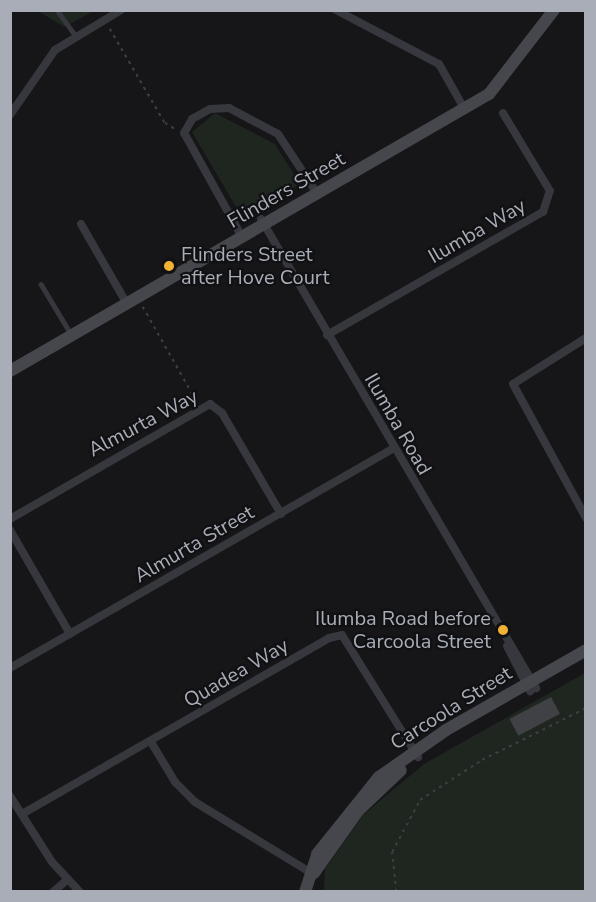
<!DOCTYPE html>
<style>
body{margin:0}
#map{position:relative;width:596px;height:902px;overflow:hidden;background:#161618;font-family:"Nunito Sans",sans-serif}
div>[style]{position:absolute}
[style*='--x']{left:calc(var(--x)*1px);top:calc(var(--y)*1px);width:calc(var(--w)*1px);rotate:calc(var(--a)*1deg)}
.green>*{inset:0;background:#1e261f}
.building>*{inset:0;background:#404145;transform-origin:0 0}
.path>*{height:1.5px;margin-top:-0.75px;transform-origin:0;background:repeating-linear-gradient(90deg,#3d3f44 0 3px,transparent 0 7.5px)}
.lane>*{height:4.5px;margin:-2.25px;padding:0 2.25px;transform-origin:2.25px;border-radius:2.25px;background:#37383d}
.street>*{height:8px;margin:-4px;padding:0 4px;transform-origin:4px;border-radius:4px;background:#37383d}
.secondary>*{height:12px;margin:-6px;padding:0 6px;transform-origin:6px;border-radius:6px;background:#45474d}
.dots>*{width:16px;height:16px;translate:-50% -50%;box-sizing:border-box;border:3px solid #111113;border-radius:50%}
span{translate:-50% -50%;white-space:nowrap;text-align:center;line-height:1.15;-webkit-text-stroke:4.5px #111113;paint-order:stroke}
.street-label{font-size:20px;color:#a8adb8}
.poi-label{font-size:20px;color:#a8adb8}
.left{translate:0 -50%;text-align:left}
.right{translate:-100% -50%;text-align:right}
.frame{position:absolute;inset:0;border:12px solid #a8adb8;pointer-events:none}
</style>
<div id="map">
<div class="green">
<div style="clip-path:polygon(38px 11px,94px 11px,64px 27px)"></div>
<div style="clip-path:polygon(215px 113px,275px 144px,300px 184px,242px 217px,192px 132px)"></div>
<div style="clip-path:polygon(585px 673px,585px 891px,324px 892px,325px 869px,363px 815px,424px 764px)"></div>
</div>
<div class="building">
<div style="left:551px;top:697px;width:19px;height:47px;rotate:62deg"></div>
</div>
<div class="path">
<div style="--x:110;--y:29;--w:109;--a:59.7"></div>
<div style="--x:165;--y:123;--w:12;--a:31"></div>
<div style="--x:143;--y:307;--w:109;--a:60.4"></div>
<div style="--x:396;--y:892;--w:40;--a:-95.7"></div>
<div style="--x:392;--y:852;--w:59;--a:-61.7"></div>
<div style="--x:420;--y:800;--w:74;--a:-32.8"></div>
<div style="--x:482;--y:760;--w:116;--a:-26.6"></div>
</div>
<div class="lane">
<div style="--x:57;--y:10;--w:32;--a:54"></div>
<div style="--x:41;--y:284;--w:52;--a:59"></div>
</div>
<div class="street">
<div style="--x:336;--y:10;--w:116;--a:27.7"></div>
<div style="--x:439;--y:64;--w:53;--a:60.5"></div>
<div style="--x:10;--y:115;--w:79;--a:-55.3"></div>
<div style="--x:55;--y:50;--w:77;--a:-31.2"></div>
<div style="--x:261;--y:219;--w:544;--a:59.61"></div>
<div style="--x:81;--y:224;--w:92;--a:60.1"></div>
<div style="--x:242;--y:237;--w:119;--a:-119.1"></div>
<div style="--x:184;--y:133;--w:16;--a:-60"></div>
<div style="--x:192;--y:119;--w:21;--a:-29"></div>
<div style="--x:210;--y:109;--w:19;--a:-3"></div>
<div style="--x:229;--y:108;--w:55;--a:28"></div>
<div style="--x:278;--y:134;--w:73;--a:56.7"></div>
<div style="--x:327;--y:335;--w:249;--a:-29.7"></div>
<div style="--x:543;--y:212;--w:22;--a:-72"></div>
<div style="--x:550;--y:191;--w:91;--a:-121.1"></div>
<div style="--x:586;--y:338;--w:86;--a:147.8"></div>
<div style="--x:513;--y:384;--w:153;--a:61.4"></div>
<div style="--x:10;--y:519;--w:231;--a:-29.9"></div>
<div style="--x:210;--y:404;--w:15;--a:37"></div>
<div style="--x:222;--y:413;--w:117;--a:59.7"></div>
<div style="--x:10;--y:530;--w:120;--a:60"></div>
<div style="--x:507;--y:646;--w:51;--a:62.9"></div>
<div style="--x:10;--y:668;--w:441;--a:-29.8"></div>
<div style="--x:151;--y:742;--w:47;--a:59"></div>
<div style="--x:175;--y:782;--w:28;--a:45"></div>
<div style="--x:195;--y:802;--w:138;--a:31.4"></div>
<div style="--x:10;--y:796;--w:78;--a:57.5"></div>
<div style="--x:52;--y:862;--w:41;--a:47"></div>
<div style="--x:22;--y:814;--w:354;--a:-29.8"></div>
<div style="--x:329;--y:638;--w:13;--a:-13"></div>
<div style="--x:342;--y:635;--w:144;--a:58.1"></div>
<div style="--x:53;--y:892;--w:18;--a:-41"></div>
</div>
<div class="secondary">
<div style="--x:10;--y:371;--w:553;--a:-30.04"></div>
<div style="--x:489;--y:94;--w:106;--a:-52.3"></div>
<div style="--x:314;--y:873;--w:76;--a:-54.6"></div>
<div style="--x:358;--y:811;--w:59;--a:-43.6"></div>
<div style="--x:305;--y:892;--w:40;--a:-72"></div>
<div style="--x:317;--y:854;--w:99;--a:-51.2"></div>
<div style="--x:379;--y:777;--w:82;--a:-35"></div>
<div style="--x:446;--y:730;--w:161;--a:-29.7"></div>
</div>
<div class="dots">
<div style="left:169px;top:266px;background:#f2b134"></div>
<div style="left:503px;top:630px;background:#f2b134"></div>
</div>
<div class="street-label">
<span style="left:286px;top:190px;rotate:-30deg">Flinders Street</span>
<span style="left:477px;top:231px;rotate:-30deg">Ilumba Way</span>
<span style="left:143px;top:423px;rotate:-28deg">Almurta Way</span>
<span style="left:398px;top:424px;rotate:60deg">Ilumba Road</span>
<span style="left:194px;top:544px;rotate:-30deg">Almurta Street</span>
<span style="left:236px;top:673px;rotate:-30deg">Quadea Way</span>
<span style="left:451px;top:708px;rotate:-32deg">Carcoola Street</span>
</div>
<div class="poi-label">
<span class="left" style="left:181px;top:266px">Flinders Street<br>after Hove Court</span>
<span class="right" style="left:491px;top:630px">Ilumba Road before<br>Carcoola Street</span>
</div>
<div class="frame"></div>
</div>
